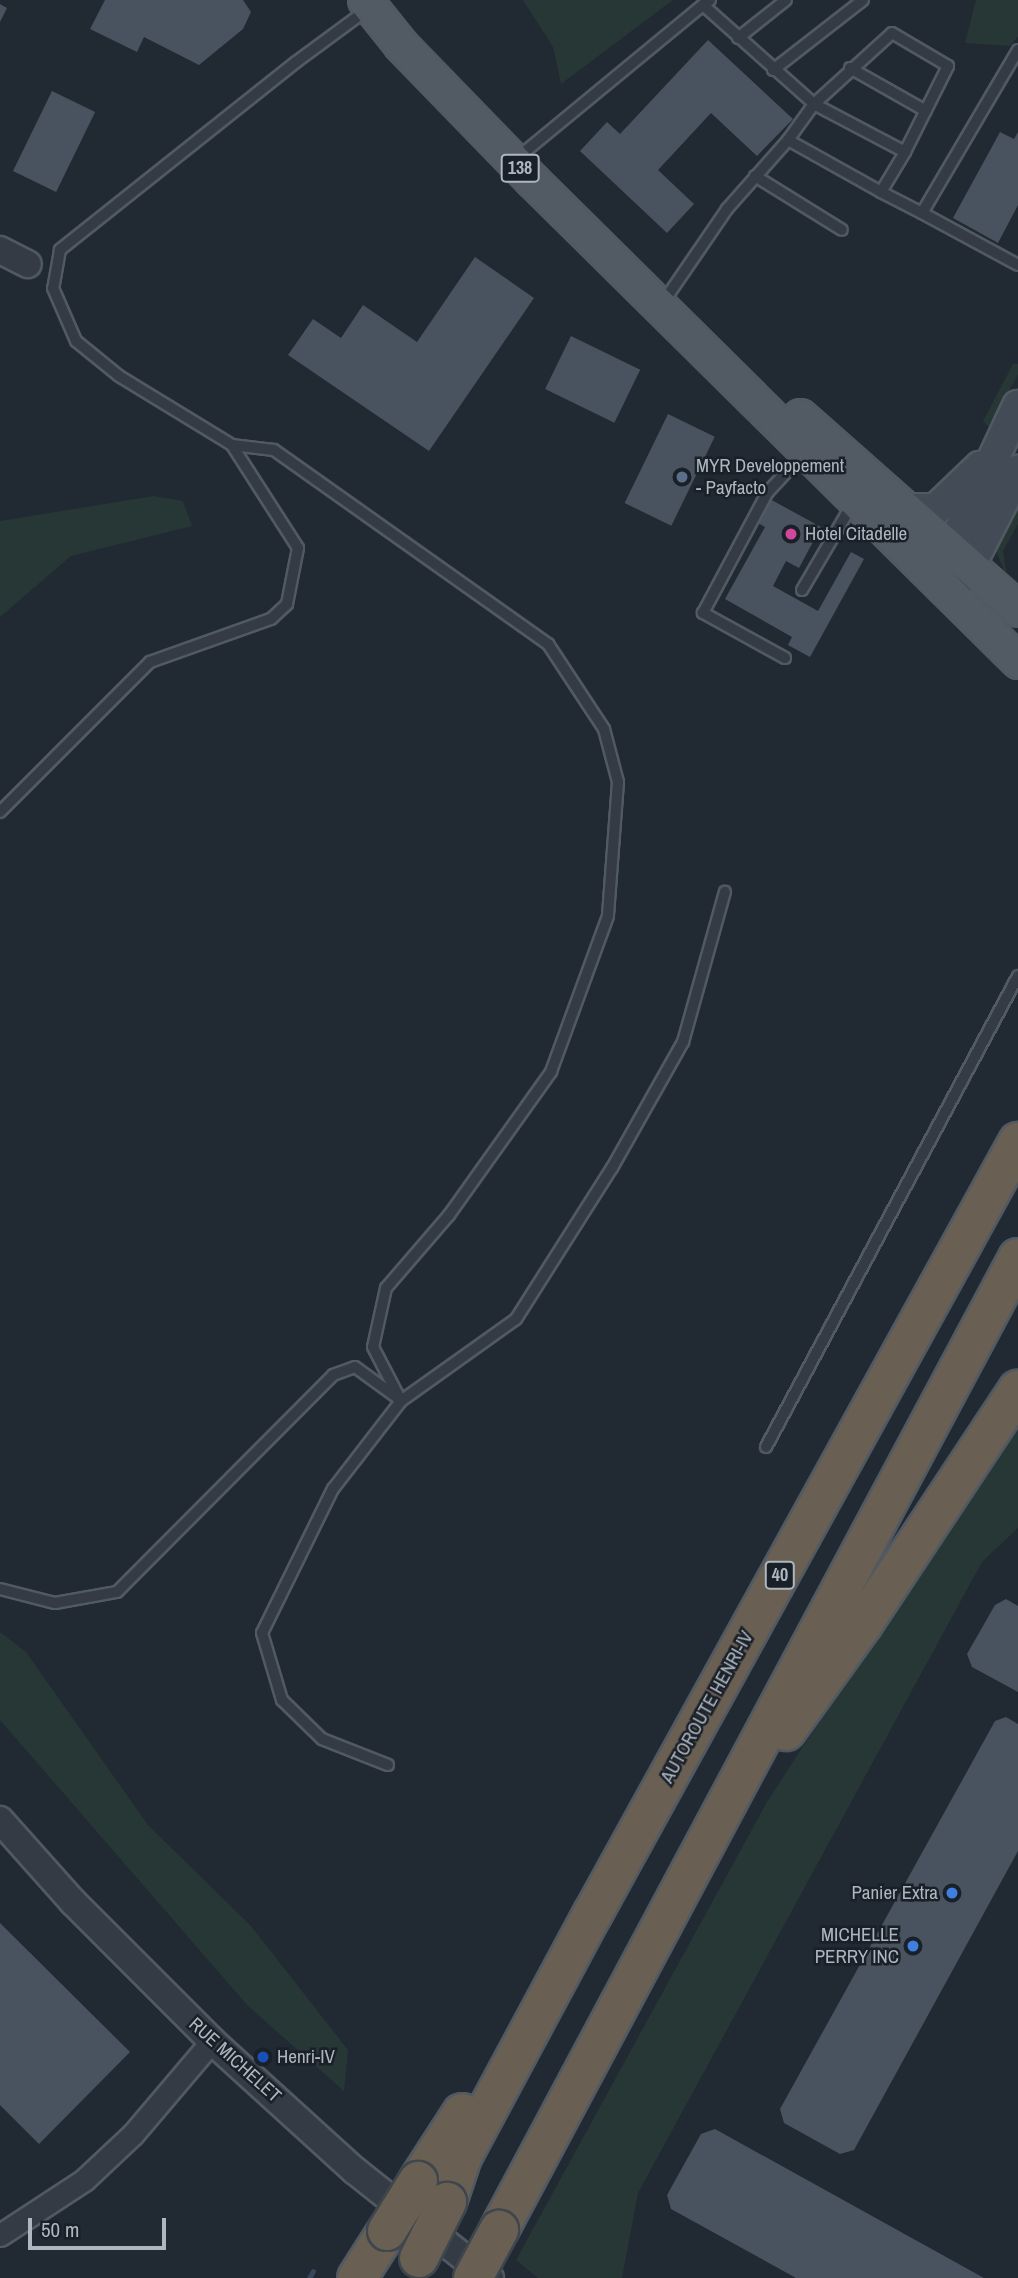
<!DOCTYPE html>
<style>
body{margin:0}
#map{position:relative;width:1018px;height:2278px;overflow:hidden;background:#212933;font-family:"Archivo Narrow",sans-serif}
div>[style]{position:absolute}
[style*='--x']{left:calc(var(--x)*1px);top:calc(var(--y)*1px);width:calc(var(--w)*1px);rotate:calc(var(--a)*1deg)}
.green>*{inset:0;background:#263736}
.stream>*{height:5px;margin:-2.5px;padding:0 2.5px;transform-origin:2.5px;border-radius:2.5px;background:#38475b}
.building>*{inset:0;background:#49535f;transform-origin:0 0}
.roads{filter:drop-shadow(2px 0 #515962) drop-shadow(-2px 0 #515962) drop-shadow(0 2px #515962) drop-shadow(0 -2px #515962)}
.service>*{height:10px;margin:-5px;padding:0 5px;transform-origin:5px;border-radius:5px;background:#343b44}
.minor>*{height:21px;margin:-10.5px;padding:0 10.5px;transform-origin:10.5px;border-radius:10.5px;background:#343b44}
.tertiary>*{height:26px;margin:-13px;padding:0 13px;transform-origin:13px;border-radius:13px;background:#343b44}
.secondary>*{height:30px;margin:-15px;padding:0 15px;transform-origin:15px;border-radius:15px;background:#424b56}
.primary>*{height:33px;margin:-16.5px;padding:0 16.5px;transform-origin:16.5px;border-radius:16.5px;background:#525a64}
.motorway>*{height:38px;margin:-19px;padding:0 19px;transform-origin:19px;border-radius:19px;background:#695f52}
.bridges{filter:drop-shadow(2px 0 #3e464e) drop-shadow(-2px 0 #3e464e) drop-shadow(0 2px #3e464e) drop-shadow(0 -2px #3e464e)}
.motorway-bridge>*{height:38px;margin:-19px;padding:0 19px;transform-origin:19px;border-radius:19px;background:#695f52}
.dots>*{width:19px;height:19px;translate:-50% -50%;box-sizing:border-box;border:4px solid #1a2028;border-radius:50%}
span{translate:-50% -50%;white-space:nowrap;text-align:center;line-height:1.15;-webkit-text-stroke:5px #1a2028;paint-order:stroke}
.shield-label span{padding:2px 5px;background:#1a2028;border:2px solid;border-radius:5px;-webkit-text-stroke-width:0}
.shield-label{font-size:18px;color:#aeb6c1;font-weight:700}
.poi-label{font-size:19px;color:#aeb6c1}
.left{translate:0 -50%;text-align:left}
.right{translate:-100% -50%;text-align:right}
.street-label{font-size:19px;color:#aeb6c1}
.scale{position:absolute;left:28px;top:2218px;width:138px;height:32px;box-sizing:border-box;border:4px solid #aeb6c1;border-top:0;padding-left:9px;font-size:21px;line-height:24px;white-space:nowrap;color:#aeb6c1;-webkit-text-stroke:5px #1a2028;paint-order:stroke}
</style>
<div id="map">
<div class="green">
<div style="clip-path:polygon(523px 0,673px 0,561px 84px,553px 47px)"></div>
<div style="clip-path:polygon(976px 0,1018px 0,1018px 37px,1009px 46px,965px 43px)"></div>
<div style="clip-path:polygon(1013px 364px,1018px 364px,1018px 375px,989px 427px,983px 421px)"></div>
<div style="clip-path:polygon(154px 496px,183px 501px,192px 526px,71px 556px,0 617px,0 521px)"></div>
<div style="clip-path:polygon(1012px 503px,1018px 505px,1018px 524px,1003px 551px,1007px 577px,993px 544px)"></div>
<div style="clip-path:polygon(1018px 1416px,1018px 1528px,982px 1562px,638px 2193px,622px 2278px,538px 2278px,516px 2260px,767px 1802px)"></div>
<div style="clip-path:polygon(0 1632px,26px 1652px,148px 1825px,251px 1926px,348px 2050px,344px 2091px,248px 2006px,0 1720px)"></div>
</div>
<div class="stream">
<div style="--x:309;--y:2278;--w:8;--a:-60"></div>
</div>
<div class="building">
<div style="clip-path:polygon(105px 0,243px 0,251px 12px,243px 29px,199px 65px,144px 37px,137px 52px,90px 29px)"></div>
<div style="clip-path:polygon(0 4px,7px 8px,0 22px)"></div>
<div style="clip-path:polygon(708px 40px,793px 119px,757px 156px,711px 113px,658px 170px,694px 204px,667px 233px,580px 151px,607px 122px,620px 134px)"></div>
<div style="left:52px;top:91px;width:48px;height:89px;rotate:26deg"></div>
<div style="clip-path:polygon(1000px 132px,1014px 139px,1018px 132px,1018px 205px,998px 243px,953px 218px)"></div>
<div style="clip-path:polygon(475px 257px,534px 298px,429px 451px,288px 355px,313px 319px,341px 338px,363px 305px,417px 342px)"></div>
<div style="left:571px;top:336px;width:77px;height:59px;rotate:26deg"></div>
<div style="left:668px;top:414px;width:52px;height:99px;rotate:26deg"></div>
<div style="clip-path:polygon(768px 498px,821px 527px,799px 568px,786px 561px,773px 586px,818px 611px,851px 552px,864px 559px,810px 657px,788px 645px,792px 637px,725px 599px,765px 527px,755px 521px)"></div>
<div style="clip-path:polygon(1006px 1599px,1018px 1606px,1018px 1692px,972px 1667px,967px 1654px,995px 1605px)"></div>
<div style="clip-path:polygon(1006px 1717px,1018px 1724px,1018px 1851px,854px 2150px,840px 2154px,784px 2123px,780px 2109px,995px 1721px)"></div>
<div style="clip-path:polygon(0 1923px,130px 2052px,39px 2144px,0 2105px)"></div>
<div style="clip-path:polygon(715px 2129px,984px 2278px,796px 2278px,671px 2209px,667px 2195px,701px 2134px)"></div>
</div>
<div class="roads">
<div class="service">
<div style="--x:710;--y:0;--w:9;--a:144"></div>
<div style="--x:703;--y:5;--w:149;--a:41.7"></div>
<div style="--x:814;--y:104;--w:105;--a:-42.3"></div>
<div style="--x:892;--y:33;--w:65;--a:30.5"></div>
<div style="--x:948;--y:66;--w:96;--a:116.6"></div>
<div style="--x:368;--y:9;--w:89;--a:143.6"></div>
<div style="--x:296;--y:62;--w:302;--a:141.5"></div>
<div style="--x:60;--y:250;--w:39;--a:100"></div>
<div style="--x:53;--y:288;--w:58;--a:66.5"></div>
<div style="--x:76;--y:341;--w:55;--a:39.1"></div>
<div style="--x:119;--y:376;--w:132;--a:31.4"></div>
<div style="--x:232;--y:445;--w:42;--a:6.8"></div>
<div style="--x:274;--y:450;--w:336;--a:35.3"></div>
<div style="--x:548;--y:644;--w:102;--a:56.6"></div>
<div style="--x:604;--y:729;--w:55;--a:75.2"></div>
<div style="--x:618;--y:782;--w:134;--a:94.3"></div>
<div style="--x:608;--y:916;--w:166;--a:110.1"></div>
<div style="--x:551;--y:1072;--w:176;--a:125.5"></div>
<div style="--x:449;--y:1215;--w:96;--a:130.8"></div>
<div style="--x:386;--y:1288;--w:60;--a:102.4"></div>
<div style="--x:373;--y:1347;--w:61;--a:62.6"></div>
<div style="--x:738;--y:38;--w:61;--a:-38.4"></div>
<div style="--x:1018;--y:50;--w:189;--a:120.5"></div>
<div style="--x:922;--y:213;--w:109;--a:28.4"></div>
<div style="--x:850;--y:68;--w:87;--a:29.5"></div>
<div style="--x:773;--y:70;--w:114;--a:-37.9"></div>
<div style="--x:516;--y:159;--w:242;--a:-39.5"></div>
<div style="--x:755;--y:176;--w:102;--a:31.8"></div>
<div style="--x:881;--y:192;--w:47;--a:-59"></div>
<div style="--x:905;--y:152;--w:103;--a:-152.2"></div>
<div style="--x:814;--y:104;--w:44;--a:125.8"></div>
<div style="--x:788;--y:140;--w:107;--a:29.2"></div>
<div style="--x:881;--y:192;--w:46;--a:27.1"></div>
<div style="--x:662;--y:304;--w:115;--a:-55.6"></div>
<div style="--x:727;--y:209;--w:92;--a:-48.5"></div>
<div style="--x:802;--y:590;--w:101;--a:-59.6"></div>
<div style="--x:785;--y:658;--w:94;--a:-151.2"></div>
<div style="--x:703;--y:613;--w:136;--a:-61.9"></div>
<div style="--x:767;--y:493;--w:54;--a:-47.2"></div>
<div style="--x:0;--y:812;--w:212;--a:-45"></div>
<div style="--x:150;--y:662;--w:128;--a:-19.6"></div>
<div style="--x:271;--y:619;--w:22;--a:-43"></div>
<div style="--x:287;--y:604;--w:57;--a:-78.9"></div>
<div style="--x:298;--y:548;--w:122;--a:-122.7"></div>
<div style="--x:766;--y:1447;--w:534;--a:-61.85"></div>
<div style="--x:0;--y:1589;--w:57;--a:14.3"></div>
<div style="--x:55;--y:1603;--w:63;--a:-10.1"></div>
<div style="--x:117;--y:1592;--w:306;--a:-45.1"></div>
<div style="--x:333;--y:1375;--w:23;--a:-20"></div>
<div style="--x:355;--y:1367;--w:54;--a:36"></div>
<div style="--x:388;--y:1765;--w:71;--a:-158.5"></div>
<div style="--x:322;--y:1739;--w:56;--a:-135.7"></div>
<div style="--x:282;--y:1700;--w:70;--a:-106.6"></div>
<div style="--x:262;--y:1633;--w:161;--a:-63.8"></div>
<div style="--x:333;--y:1489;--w:111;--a:-52.3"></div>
<div style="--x:401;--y:1401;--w:141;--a:-35.5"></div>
<div style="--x:516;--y:1319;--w:179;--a:-57.6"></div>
<div style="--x:612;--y:1168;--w:145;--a:-60.6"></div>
<div style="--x:683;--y:1042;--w:156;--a:-74.4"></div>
</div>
<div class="minor">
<div style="--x:0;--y:2235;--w:100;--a:-33.2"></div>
<div style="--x:84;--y:2180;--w:67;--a:-43.2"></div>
<div style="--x:133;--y:2134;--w:122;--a:-49.7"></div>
</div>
<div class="tertiary">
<div style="--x:0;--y:250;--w:31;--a:27"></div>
<div style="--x:0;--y:1820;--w:110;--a:48.3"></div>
<div style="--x:73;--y:1902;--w:197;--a:45"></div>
<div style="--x:212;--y:2041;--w:192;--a:42.3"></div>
<div style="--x:354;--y:2170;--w:174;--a:38.5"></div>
</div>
<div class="secondary">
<div style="--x:904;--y:509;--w:32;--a:0"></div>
<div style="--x:936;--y:509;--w:61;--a:-43.7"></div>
<div style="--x:935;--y:567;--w:24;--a:-48"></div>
<div style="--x:951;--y:549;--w:158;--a:-64.9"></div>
<div style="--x:956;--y:583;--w:23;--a:-52"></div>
<div style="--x:970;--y:565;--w:106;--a:-62.9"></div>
</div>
<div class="primary">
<div style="--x:365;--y:0;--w:58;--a:51.3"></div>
<div style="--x:401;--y:45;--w:188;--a:45.9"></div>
<div style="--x:532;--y:180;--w:684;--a:44.7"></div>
<div style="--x:800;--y:416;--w:291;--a:41.5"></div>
</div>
<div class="motorway">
<div style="--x:786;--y:1731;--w:132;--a:-54.3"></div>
<div style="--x:863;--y:1624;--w:281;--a:-56.5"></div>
<div style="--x:418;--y:2181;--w:81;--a:-57.1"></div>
<div style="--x:447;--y:2202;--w:47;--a:-71.6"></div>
<div style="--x:462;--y:2157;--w:275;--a:-61.8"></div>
<div style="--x:592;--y:1915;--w:883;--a:-61.14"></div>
<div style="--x:499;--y:2230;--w:1102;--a:-61.9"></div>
<div style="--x:357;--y:2278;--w:56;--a:-57.4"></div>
</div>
</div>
<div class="bridges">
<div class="motorway-bridge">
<div style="--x:387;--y:2231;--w:59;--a:-58.2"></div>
<div style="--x:419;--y:2258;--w:63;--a:-63.4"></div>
<div style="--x:473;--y:2278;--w:55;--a:-61.6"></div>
</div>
</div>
<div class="dots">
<div style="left:682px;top:477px;background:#5c6f8a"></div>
<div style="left:791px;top:534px;background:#d1479c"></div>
<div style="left:952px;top:1893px;background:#3f7fe0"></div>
<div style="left:913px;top:1946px;background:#3f7fe0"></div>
<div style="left:263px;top:2057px;background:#1a4fb4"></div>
</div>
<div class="shield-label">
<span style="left:520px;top:168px">138</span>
<span style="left:780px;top:1575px">40</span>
</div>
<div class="poi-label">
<span class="left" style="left:696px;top:477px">MYR Developpement<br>- Payfacto</span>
<span class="left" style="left:805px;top:534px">Hotel Citadelle</span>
<span class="right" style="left:938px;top:1893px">Panier Extra</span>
<span class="right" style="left:899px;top:1946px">MICHELLE<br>PERRY INC</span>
<span class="left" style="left:277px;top:2057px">Henri-IV</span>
</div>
<div class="street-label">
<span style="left:707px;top:1707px;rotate:-61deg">AUTOROUTE HENRI-IV</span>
<span style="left:235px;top:2060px;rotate:42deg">RUE MICHELET</span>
</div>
<div class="scale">50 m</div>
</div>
